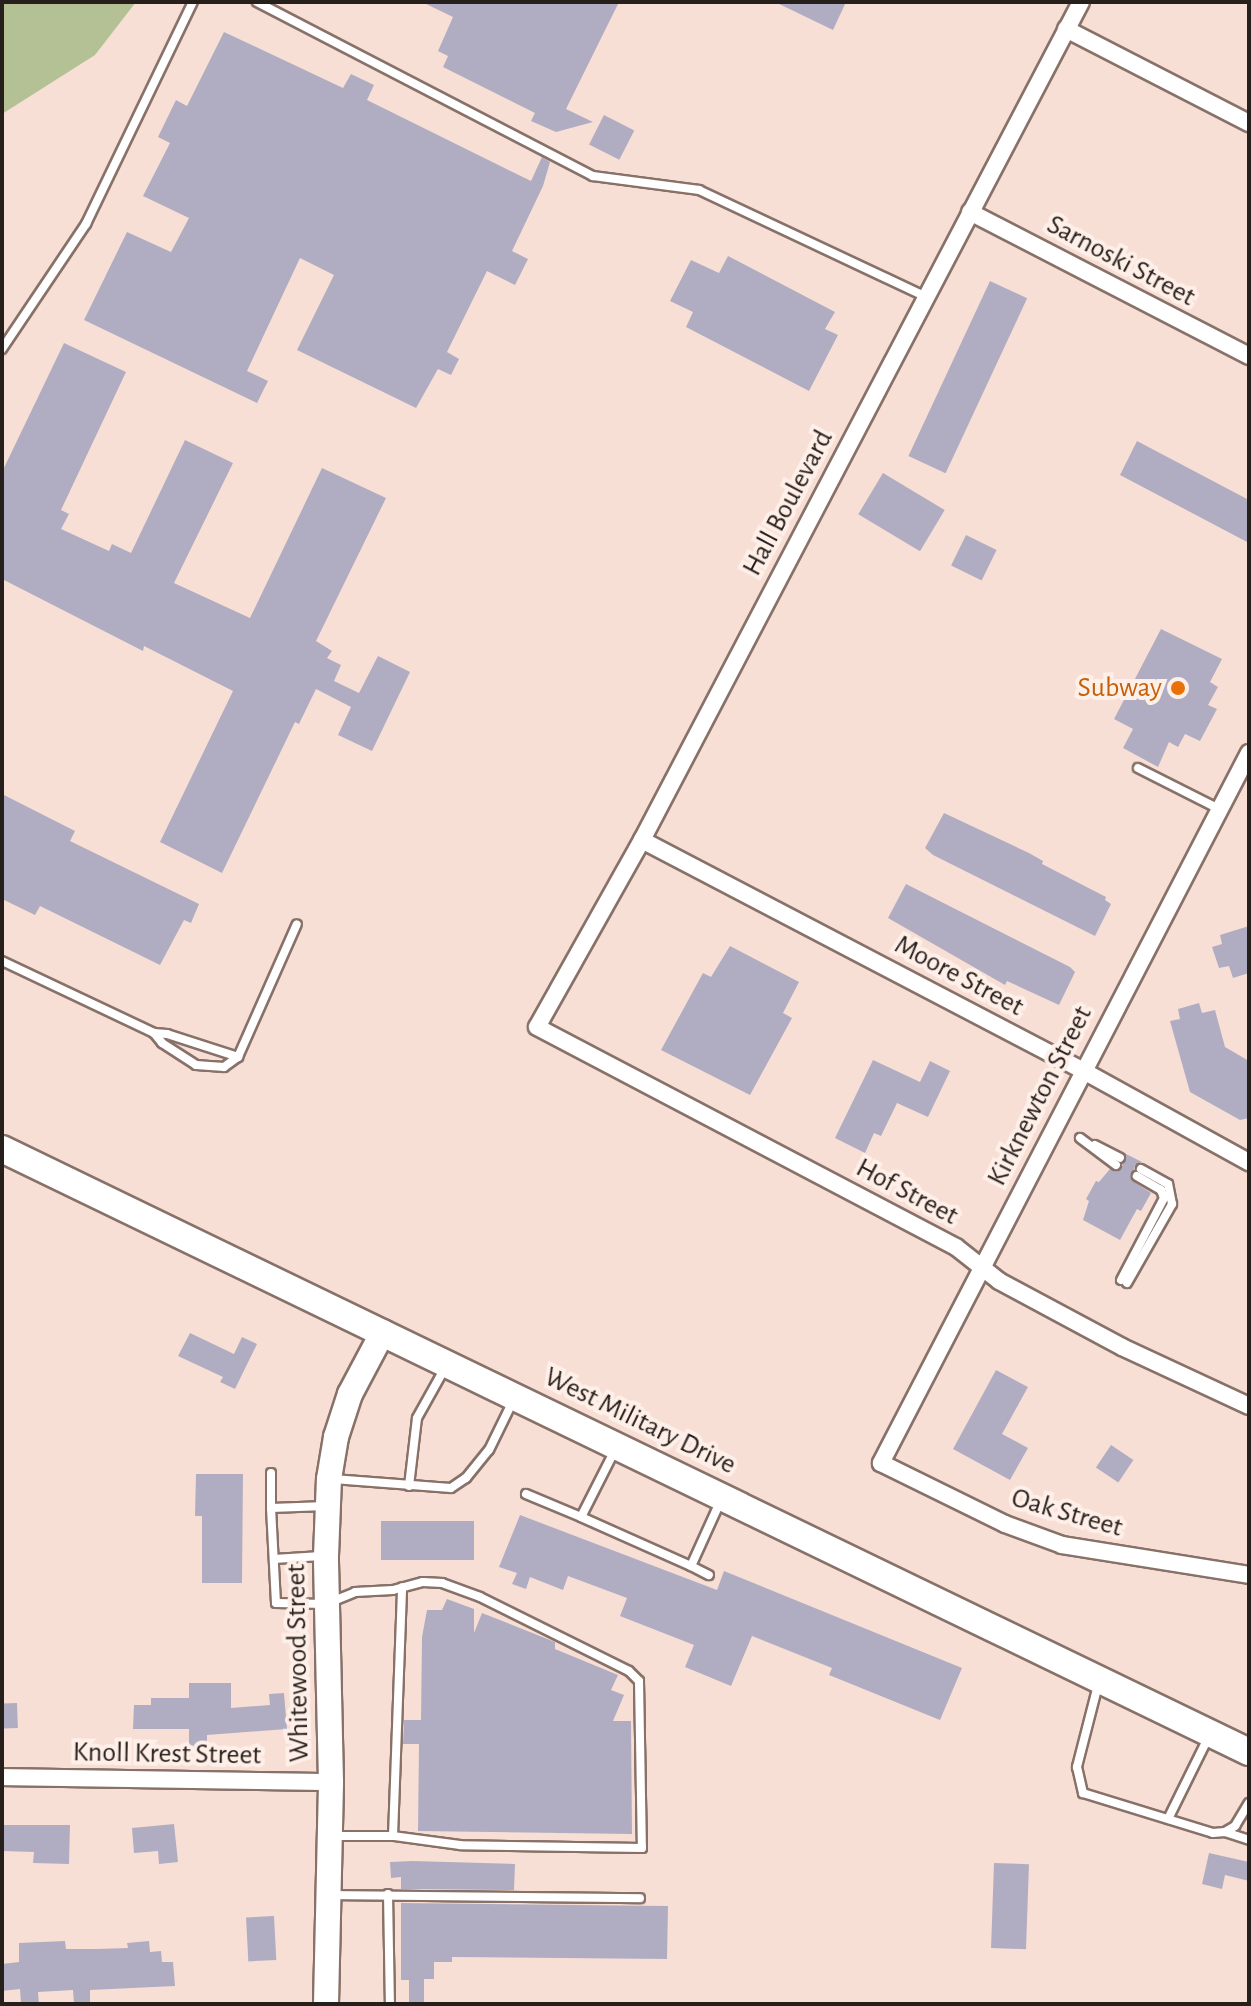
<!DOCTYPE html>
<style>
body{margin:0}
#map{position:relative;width:1251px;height:2006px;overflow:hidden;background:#f8dfd5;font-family:"Alegreya Sans",sans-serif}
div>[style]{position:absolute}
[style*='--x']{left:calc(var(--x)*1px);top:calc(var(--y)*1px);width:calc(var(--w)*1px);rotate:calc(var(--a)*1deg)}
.green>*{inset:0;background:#b3c194}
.building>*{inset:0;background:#b0adc2;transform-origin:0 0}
.roads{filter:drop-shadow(2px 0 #877168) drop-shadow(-2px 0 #877168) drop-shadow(0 2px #877168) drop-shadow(0 -2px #877168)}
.lane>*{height:8px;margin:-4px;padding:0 4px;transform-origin:4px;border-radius:4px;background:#fff}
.street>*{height:16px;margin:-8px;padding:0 8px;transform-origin:8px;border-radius:8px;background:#fff}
.secondary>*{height:24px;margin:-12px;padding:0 12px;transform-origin:12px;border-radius:12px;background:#fff}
.primary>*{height:26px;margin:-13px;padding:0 13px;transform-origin:13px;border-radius:13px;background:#fff}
.dots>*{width:22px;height:22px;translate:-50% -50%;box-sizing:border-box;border:4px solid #feefe8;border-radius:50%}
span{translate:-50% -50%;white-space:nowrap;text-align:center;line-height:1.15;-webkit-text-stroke:8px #feefe8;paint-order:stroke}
.street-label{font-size:28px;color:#271f1b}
.food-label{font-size:28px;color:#c56008}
.right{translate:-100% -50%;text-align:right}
.frame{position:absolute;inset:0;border:4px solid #271f1b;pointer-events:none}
</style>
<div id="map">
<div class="green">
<div style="clip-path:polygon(2px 2px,136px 2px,95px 55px,2px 114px)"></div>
</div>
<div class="building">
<div style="clip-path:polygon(422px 2px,619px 2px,566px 109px,593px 122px,556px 132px,531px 121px,535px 113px,443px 67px,448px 56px,438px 51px,453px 17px)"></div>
<div style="clip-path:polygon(775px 2px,846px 2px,833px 30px)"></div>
<div style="clip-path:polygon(224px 32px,343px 88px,351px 74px,374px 85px,367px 100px,531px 181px,542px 157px,550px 162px,543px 186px,512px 251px,528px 259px,515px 285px,487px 271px,447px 352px,459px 359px,451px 375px,438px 369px,416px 408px,297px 350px,334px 275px,300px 258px,247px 371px,268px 381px,257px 403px,84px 320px,127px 232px,171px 252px,189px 218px,143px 196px,170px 143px,158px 137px,176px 100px,187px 106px)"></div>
<div style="left:604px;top:115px;width:34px;height:33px;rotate:27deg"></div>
<div style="clip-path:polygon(728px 256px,835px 312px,825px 329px,838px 335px,809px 391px,686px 327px,693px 312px,670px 301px,691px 260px,719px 273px)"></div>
<div style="left:990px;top:281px;width:41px;height:193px;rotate:25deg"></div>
<div style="clip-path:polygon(64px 343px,126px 372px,61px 510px,69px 514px,61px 529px,109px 551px,112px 544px,131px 553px,185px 440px,233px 463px,174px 583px,250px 618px,322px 468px,386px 498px,316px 641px,332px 651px,327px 658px,341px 665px,334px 681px,359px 693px,378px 656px,410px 672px,372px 751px,338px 735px,351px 707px,316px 689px,299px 724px,295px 722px,222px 873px,160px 842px,233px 691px,144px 646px,143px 651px,2px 579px,2px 472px)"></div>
<div style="clip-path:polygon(1137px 441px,1249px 500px,1249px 543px,1120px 475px)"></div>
<div style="left:883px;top:473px;width:72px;height:48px;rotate:31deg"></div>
<div style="left:966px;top:535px;width:34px;height:34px;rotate:26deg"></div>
<div style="clip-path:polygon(1161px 629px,1222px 659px,1210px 682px,1218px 687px,1208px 705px,1217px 709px,1200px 741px,1185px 734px,1178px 747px,1169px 742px,1158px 767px,1123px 748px,1133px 729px,1114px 719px)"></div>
<div style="clip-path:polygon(2px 794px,75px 831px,70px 841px,199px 904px,191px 923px,184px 920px,160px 965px,40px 906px,35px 915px,2px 899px)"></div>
<div style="clip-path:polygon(944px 813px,1029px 853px,1043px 861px,1042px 864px,1106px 897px,1105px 900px,1111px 904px,1095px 936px,933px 855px,925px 848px)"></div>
<div style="clip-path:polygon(906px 884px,1070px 967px,1075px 972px,1059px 1005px,1007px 981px,1005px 985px,888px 918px)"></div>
<div style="clip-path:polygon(1249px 926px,1249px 973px,1233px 978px,1229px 966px,1219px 968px,1212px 947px,1222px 944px,1220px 935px)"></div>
<div style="clip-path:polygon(730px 946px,799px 982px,783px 1013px,792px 1018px,750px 1095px,661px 1050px,703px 973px,711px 977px)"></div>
<div style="clip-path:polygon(1199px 1003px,1202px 1013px,1215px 1010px,1225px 1047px,1249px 1061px,1249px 1118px,1240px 1120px,1190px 1092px,1170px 1021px,1180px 1019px,1178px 1009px)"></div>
<div style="clip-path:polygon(873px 1060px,920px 1082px,930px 1061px,950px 1071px,928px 1117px,897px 1103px,881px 1136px,874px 1133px,865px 1153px,835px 1138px)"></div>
<div style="clip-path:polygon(1126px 1154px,1142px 1162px,1135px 1165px,1131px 1180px,1151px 1193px,1141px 1211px,1137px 1209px,1120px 1240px,1083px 1220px,1089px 1201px,1086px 1199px,1096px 1181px,1099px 1182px,1110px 1169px,1121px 1170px)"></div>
<div style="clip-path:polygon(190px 1333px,234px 1354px,242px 1337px,257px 1344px,235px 1389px,220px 1382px,223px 1377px,178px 1356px)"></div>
<div style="clip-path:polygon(996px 1370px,1028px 1387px,1002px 1434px,1028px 1448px,1010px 1480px,953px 1449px)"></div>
<div style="left:1111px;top:1445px;width:27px;height:27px;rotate:34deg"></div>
<div style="clip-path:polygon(196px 1474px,243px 1474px,242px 1583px,202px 1583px,202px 1516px,195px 1516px)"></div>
<div style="clip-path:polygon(520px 1515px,717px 1590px,724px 1571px,962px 1668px,940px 1720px,829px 1675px,832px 1668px,752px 1636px,731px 1686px,685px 1667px,694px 1645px,620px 1616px,627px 1598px,568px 1576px,563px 1590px,530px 1577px,526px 1589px,512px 1584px,517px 1573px,499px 1567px)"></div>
<div style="left:381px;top:1521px;width:93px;height:39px"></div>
<div style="clip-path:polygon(447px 1599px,474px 1609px,474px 1633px,482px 1613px,555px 1642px,555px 1649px,618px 1675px,611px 1690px,624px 1695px,613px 1721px,631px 1721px,632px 1834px,418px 1831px,419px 1744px,403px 1744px,404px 1720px,421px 1720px,422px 1637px,427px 1610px,442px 1610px)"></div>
<div style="clip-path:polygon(189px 1683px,231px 1683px,231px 1708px,270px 1705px,269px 1694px,284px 1693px,287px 1729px,207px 1735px,207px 1750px,189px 1750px,189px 1729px,133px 1729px,134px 1705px,151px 1705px,151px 1698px,189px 1698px)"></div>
<div style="left:17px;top:1703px;width:25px;height:15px;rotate:88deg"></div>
<div style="clip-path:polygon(174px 1824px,178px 1862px,159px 1864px,158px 1851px,134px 1853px,132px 1828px)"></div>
<div style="clip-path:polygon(2px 1825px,70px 1825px,69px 1864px,33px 1863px,34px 1852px,2px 1851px)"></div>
<div style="clip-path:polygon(1209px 1853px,1249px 1862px,1249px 1881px,1225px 1875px,1222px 1889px,1202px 1884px)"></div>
<div style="clip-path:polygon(412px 1861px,515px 1864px,514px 1890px,401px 1889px,401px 1877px,391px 1878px,390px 1862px)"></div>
<div style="left:994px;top:1863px;width:35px;height:85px;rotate:2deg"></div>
<div style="clip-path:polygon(401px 1903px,668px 1906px,667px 1959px,452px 1957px,452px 1962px,434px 1962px,434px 1979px,424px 1979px,424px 2004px,409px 2004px,409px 1980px,401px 1980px)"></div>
<div style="left:274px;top:1916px;width:44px;height:28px;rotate:87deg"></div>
<div style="clip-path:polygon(65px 1941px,66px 1949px,96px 1949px,128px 1948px,127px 1943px,149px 1941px,150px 1952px,161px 1951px,162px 1962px,173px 1962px,175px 1986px,90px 1990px,90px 2004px,74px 2004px,73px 1990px,38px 1992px,39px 2004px,21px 2004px,20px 1989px,2px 1991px,2px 1964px,19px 1962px,19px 1943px)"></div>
</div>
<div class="roads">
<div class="lane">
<div style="--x:257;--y:2;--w:378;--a:27.4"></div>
<div style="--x:593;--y:176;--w:107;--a:7.5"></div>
<div style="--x:699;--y:190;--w:251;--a:25.2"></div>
<div style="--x:2;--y:349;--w:151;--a:-56.1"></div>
<div style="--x:86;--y:224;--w:246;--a:-64.3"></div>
<div style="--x:1138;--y:768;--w:91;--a:26.8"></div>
<div style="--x:2;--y:961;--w:168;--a:25.3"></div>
<div style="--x:154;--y:1033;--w:13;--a:4"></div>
<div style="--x:167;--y:1034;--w:75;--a:17.9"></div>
<div style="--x:154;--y:1033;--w:13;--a:51"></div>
<div style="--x:162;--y:1043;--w:40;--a:32.9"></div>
<div style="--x:196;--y:1065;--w:28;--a:4"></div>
<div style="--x:224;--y:1067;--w:17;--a:-36"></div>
<div style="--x:238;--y:1057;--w:145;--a:-66.1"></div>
<div style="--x:1080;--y:1138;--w:45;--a:36.9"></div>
<div style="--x:1095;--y:1145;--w:28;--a:27"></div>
<div style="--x:1121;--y:1280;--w:93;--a:-62.3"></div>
<div style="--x:1164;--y:1198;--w:9;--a:-111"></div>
<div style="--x:1161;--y:1190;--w:28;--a:-150"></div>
<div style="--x:1127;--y:1283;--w:91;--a:-60.3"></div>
<div style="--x:1172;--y:1204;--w:20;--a:-101"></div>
<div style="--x:1168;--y:1184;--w:31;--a:-151"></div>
<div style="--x:615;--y:1450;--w:75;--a:116.9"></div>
<div style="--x:581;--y:1517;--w:120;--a:24"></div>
<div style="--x:691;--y:1566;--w:70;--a:-65.6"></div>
<div style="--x:271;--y:1473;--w:35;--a:90"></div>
<div style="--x:271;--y:1508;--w:55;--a:-2.1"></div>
<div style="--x:333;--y:1479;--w:118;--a:4.4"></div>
<div style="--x:451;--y:1488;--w:18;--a:-34"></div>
<div style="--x:466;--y:1478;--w:36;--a:-51"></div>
<div style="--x:489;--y:1450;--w:55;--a:-63.9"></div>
<div style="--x:409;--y:1486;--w:68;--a:-83.3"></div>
<div style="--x:417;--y:1418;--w:57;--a:-60.8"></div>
<div style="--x:526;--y:1494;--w:60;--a:22.7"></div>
<div style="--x:271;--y:1508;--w:95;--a:87"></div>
<div style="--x:276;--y:1603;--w:50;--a:1.1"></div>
<div style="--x:326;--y:1604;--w:31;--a:-22"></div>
<div style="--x:355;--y:1592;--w:38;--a:-3"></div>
<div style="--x:393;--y:1590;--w:31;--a:-15"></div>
<div style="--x:423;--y:1582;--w:19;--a:3"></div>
<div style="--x:442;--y:1583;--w:40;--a:20.2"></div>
<div style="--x:480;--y:1597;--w:166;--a:26.4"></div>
<div style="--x:629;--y:1671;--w:14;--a:45"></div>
<div style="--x:639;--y:1681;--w:167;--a:89"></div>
<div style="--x:642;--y:1848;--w:182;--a:-179.1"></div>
<div style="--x:460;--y:1845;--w:68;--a:-172.3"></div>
<div style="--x:393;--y:1836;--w:59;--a:180"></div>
<div style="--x:274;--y:1559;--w:47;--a:-3.7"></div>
<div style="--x:691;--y:1566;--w:20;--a:27"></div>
<div style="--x:1098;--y:1685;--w:85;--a:104.4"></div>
<div style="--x:1077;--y:1767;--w:27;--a:77"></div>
<div style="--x:1083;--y:1793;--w:136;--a:17.1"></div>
<div style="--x:1213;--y:1833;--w:12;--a:-5"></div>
<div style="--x:1225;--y:1832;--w:12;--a:-31"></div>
<div style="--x:1235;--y:1826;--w:27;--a:-59"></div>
<div style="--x:1168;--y:1819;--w:90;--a:-63.7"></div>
<div style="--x:1225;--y:1832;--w:25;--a:18"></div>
<div style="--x:393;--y:1836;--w:249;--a:-87.9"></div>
<div style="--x:388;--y:1894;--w:110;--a:89"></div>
<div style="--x:329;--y:1895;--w:311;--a:0.6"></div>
</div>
<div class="street">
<div style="--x:1081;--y:2;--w:946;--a:117.65"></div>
<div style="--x:642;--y:840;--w:214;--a:119.3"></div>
<div style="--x:537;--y:1027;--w:473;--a:27.7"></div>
<div style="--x:956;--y:1247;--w:55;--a:38.3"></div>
<div style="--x:999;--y:1281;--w:140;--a:28.2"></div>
<div style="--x:1122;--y:1347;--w:140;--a:24.9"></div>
<div style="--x:1066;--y:29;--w:206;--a:27.2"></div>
<div style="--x:970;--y:212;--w:314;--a:27.3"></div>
<div style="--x:1249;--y:753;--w:800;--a:117.4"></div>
<div style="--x:881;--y:1463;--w:138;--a:26.2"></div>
<div style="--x:1005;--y:1524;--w:61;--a:20.2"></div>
<div style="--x:1062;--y:1545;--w:189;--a:9.1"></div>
<div style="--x:642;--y:840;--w:496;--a:27.6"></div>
<div style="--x:1082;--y:1070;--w:191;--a:28.9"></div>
<div style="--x:2;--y:1777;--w:329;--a:0.9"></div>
</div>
<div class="secondary">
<div style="--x:326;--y:2004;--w:222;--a:-88.7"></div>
<div style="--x:331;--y:1782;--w:226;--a:-91.3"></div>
<div style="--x:326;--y:1556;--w:77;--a:-87.8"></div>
<div style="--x:329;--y:1479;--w:43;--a:-80.5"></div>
<div style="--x:336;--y:1437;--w:45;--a:-72"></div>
<div style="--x:350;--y:1394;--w:70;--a:-62"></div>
</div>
<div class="primary">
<div style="--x:2;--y:1149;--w:1385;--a:25.81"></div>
</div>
</div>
<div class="dots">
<div style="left:1178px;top:688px;background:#e8710a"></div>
</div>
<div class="street-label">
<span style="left:1121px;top:261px;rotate:28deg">Sarnoski Street</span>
<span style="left:788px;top:503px;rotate:-62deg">Hall Boulevard</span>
<span style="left:959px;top:976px;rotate:28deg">Moore Street</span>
<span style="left:1040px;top:1096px;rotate:-63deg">Kirknewton Street</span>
<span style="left:907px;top:1192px;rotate:28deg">Hof Street</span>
<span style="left:640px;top:1421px;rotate:26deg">West Military Drive</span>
<span style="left:1067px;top:1513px;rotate:16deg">Oak Street</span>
<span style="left:298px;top:1663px;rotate:-91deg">Whitewood Street</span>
<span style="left:167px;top:1754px;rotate:1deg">Knoll Krest Street</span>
</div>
<div class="food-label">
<span class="right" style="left:1162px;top:688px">Subway</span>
</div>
<div class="frame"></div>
</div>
